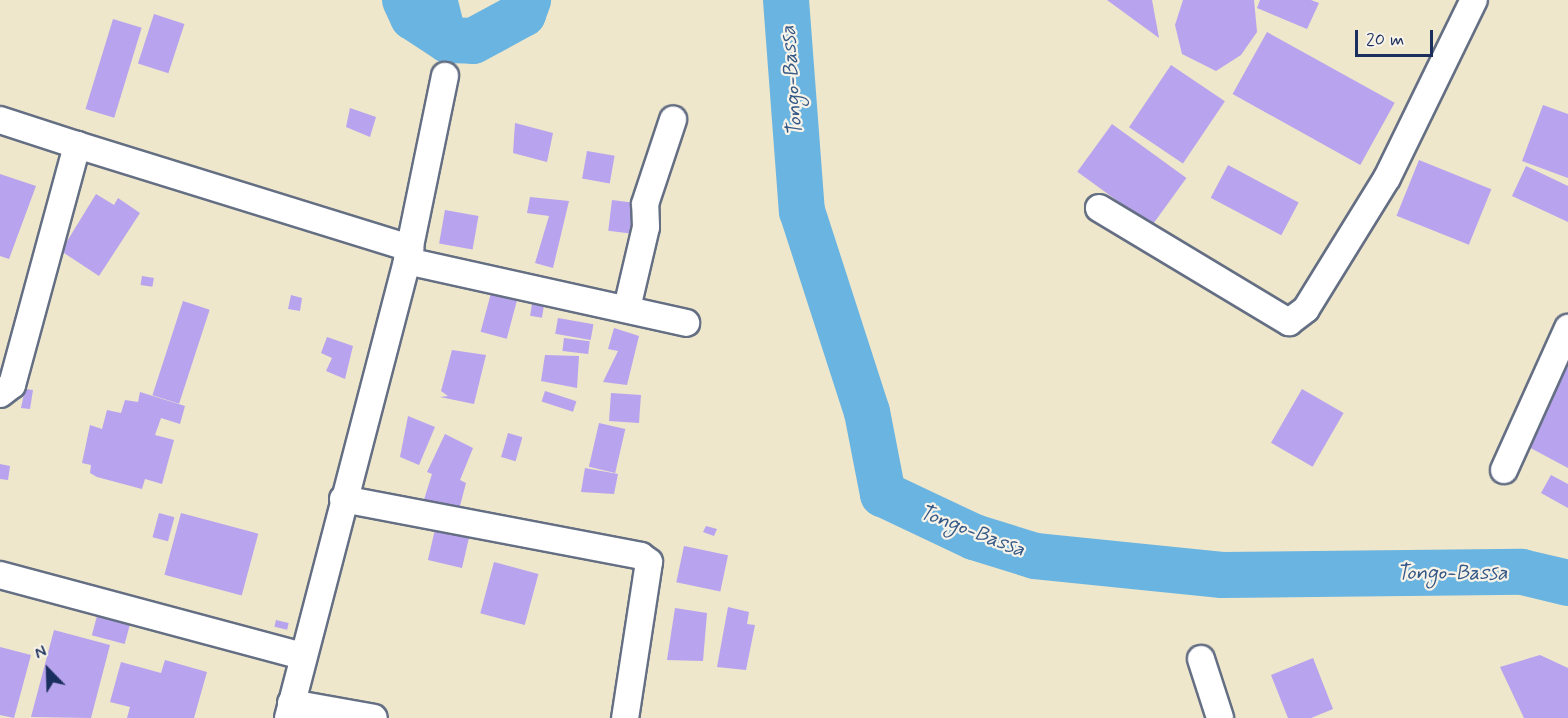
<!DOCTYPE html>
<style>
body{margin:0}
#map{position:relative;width:1568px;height:718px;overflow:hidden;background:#eee7cb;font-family:Mynerve,sans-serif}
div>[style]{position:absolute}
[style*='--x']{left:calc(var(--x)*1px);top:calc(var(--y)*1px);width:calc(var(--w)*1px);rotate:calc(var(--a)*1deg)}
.water>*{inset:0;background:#6ab4e2}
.river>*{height:46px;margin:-23px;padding:0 23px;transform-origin:23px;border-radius:23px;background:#6ab4e2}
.building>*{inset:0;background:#b8a3ee;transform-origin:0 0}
.roads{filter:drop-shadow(2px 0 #656f84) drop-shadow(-2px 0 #656f84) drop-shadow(0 2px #656f84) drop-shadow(0 -2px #656f84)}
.minor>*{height:26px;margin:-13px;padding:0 13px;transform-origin:13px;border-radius:13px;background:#fff}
span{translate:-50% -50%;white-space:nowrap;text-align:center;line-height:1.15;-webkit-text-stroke:4.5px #f7f3e8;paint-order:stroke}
.water-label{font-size:21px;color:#335786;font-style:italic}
.north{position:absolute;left:18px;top:640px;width:60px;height:60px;-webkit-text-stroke:4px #f7f3e8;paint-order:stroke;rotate:337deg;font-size:16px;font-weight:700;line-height:24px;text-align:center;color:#1b2f5e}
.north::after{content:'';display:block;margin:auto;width:21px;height:27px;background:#1b2f5e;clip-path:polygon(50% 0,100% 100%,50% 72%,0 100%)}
.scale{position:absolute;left:1355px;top:30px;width:78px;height:27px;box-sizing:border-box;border:3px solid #1b2f5e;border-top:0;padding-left:8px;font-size:18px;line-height:21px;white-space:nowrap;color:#1b2f5e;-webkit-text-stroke:4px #f7f3e8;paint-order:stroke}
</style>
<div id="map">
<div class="water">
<div style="clip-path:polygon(428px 0,458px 0,465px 28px)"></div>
</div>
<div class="river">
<div style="--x:405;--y:0;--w:19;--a:65"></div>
<div style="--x:413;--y:17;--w:42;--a:33.3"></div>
<div style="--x:448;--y:40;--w:25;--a:2"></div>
<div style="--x:473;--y:41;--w:57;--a:-28.4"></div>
<div style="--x:523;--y:14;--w:15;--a:-70"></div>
<div style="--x:786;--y:0;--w:212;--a:85.7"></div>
<div style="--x:802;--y:211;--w:211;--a:72.1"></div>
<div style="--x:867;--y:412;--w:84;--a:79"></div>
<div style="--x:883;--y:494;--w:101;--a:25.3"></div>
<div style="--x:974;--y:537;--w:64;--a:17.3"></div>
<div style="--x:1035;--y:556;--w:188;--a:5.8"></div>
<div style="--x:1222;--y:575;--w:300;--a:-0.6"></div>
<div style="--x:1522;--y:572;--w:47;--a:13.4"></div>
</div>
<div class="building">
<div style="clip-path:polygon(1107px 0,1152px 0,1159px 38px)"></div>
<div style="clip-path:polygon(1183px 0,1254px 0,1257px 32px,1241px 55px,1216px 71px,1182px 54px,1175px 25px)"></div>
<div style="clip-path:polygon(1260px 0,1311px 0,1319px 3px,1307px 29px,1257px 8px)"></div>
<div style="left:154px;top:14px;width:32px;height:52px;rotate:18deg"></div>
<div style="left:113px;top:19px;width:30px;height:94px;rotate:17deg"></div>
<div style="left:1267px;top:32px;width:146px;height:71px;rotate:29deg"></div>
<div style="left:1171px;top:65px;width:65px;height:75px;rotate:34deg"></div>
<div style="clip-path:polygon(1543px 105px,1568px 114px,1568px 178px,1522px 161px)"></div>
<div style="clip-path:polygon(350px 108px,376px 117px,370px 137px,346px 127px)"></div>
<div style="clip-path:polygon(515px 123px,553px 133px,547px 162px,513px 153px)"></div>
<div style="left:1112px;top:124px;width:92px;height:59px;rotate:36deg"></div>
<div style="left:587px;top:151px;width:28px;height:28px;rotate:10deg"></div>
<div style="left:1419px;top:160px;width:78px;height:60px;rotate:22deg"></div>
<div style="left:1228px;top:165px;width:80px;height:37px;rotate:28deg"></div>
<div style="clip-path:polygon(1526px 166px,1568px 186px,1568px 222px,1512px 196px)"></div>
<div style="clip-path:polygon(0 174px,36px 186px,9px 259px,0 256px)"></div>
<div style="clip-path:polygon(96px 194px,114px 205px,118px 198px,140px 213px,99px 276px,61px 251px)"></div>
<div style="clip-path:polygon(530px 197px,569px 201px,553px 268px,535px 263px,549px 216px,527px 213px)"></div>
<div style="left:612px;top:200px;width:26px;height:31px;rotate:7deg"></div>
<div style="left:445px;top:210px;width:34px;height:34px;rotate:10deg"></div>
<div style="left:142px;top:276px;width:12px;height:9px;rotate:9deg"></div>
<div style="left:491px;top:293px;width:27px;height:40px;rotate:15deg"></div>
<div style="clip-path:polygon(291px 295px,302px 298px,300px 311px,288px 309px)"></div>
<div style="left:183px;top:301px;width:28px;height:99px;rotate:18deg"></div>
<div style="left:532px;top:304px;width:12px;height:12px;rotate:9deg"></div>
<div style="left:558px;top:318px;width:36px;height:16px;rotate:10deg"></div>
<div style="clip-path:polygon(614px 328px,639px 336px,627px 385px,603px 382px,618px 351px,608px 349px)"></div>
<div style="clip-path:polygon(327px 337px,353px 346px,345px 379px,326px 371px,332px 358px,321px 353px)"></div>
<div style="left:564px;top:338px;width:26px;height:13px;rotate:7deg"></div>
<div style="clip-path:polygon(452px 350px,486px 355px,474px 404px,440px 397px,448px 396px,441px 391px)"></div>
<div style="clip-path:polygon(545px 355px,579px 356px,577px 388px,541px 381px)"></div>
<div style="clip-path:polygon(1568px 366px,1568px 468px,1523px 444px)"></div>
<div style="clip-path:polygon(25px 389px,33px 390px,30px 409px,21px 408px)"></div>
<div style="left:1302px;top:389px;width:48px;height:62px;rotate:30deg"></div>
<div style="left:545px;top:391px;width:33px;height:11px;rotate:18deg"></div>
<div style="clip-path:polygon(140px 392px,185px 406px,180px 424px,161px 418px,155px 435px,174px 440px,162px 484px,145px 479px,142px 489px,97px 477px,90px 473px,91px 465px,82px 463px,90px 425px,102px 429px,107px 410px,121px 413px,125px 400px,138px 402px)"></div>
<div style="left:611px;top:393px;width:30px;height:28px;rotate:4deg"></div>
<div style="clip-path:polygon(408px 416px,435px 427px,419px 465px,400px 457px)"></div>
<div style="left:599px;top:423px;width:27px;height:45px;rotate:13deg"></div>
<div style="left:508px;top:433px;width:15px;height:25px;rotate:16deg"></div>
<div style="clip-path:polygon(445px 434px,473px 448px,460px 480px,466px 483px,460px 506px,468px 508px,464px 520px,422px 506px,432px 474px,427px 472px)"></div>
<div style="clip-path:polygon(0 464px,10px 466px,8px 480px,0 479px)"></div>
<div style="clip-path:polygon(585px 468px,618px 474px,614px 494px,581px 492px)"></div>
<div style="clip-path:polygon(1551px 475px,1568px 484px,1568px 508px,1541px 493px)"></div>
<div style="left:159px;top:513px;width:16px;height:25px;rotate:15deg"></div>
<div style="left:181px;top:513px;width:80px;height:64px;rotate:15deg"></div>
<div style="left:436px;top:525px;width:35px;height:36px;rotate:13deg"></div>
<div style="clip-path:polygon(706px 526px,717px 529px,714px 536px,703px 532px)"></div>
<div style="left:684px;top:546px;width:45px;height:37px;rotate:12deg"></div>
<div style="left:494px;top:562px;width:46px;height:53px;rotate:15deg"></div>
<div style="clip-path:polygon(728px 607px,749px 612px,747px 624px,755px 625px,746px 670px,717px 667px)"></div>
<div style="clip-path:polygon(675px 608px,707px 613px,703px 661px,667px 660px)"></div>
<div style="left:97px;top:616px;width:34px;height:20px;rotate:15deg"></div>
<div style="left:276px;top:620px;width:13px;height:7px;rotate:13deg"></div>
<div style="clip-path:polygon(54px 630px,110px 645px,91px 718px,31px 717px)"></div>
<div style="clip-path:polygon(0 647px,31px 655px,14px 718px,0 715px)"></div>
<div style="clip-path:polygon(1540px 655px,1568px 668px,1568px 718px,1524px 718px,1500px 667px)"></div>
<div style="clip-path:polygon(1313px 658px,1333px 709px,1311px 718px,1288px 718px,1271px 675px)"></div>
<div style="clip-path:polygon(165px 660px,207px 672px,194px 718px,127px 718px,130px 707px,110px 702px,121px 662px,161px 673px)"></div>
</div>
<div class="roads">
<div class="minor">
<div style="--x:0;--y:120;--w:81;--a:18"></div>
<div style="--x:1099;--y:208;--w:222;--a:31"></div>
<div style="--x:1289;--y:322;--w:21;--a:-37"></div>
<div style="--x:1306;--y:309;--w:154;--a:-58.3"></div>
<div style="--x:1387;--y:178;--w:198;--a:-64"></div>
<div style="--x:407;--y:261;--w:286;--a:12.5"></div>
<div style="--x:627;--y:308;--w:83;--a:-76.8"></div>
<div style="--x:646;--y:227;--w:23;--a:-92"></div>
<div style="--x:645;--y:204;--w:89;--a:-71.6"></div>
<div style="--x:0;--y:394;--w:15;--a:-37"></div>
<div style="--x:12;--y:385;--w:249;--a:-74.8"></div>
<div style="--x:77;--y:145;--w:349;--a:17.2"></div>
<div style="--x:1504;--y:470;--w:156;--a:-65.7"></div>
<div style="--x:343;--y:499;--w:303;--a:10.8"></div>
<div style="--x:641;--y:556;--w:10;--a:37"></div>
<div style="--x:649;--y:562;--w:158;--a:98.7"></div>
<div style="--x:0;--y:575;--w:313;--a:15"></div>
<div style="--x:1201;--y:659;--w:62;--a:72.1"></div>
<div style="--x:291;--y:703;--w:84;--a:10.2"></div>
<div style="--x:288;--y:718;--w:472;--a:-75.4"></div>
<div style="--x:407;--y:261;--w:189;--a:-78.4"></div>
</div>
</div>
<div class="water-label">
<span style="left:792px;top:81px;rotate:-94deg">Tongo-Bassa</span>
<span style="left:972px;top:531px;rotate:21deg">Tongo-Bassa</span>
<span style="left:1452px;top:573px">Tongo-Bassa</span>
</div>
<div class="north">N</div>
<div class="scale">20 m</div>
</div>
